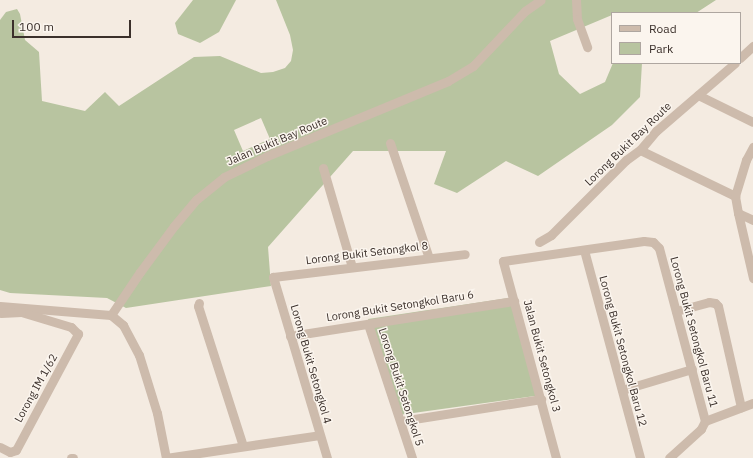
<!DOCTYPE html>
<style>
body{margin:0}
#map{position:relative;width:753px;height:458px;overflow:hidden;background:#f4ebe1;font-family:"IBM Plex Sans",sans-serif}
div>[style]{position:absolute}
[style*='--x']{left:calc(var(--x)*1px);top:calc(var(--y)*1px);width:calc(var(--w)*1px);rotate:calc(var(--a)*1deg)}
.green>*{inset:0;background:#b8c4a0}
.minor>*{height:9px;margin:-4.5px;padding:0 4.5px;transform-origin:4.5px;border-radius:4.5px;background:#cdbbac}
span{translate:-50% -50%;white-space:nowrap;text-align:center;line-height:1.15;-webkit-text-stroke:3px #fbf5ee;paint-order:stroke}
.street-label{font-size:11px;color:#3b302b}
.legend{position:absolute;left:611px;top:12px;width:130px;height:52px;box-sizing:border-box;background:#fbf5ee;border:1px solid #aea6a0;margin:0;padding:5px 7px;list-style:none;font-size:12px;color:#3b302b}
.legend li{display:flex;align-items:center;gap:8px;height:20px}
.legend b{width:20px;border:1px solid #aea6a0}
.scale{position:absolute;left:12px;top:20px;width:119px;height:18px;box-sizing:border-box;border:2px solid #3b302b;border-top:0;padding-left:5px;font-size:12px;line-height:14px;white-space:nowrap;color:#3b302b;-webkit-text-stroke:3px #fbf5ee;paint-order:stroke}
</style>
<div id="map">
<div class="green">
<div style="clip-path:polygon(193px 0,236px 0,219px 32px,200px 43px,178px 34px,175px 23px)"></div>
<div style="clip-path:polygon(evenodd,276px 0,716px 0,696px 13px,612px 13px,612px 15px,550px 41px,559px 74px,580px 94px,605px 82px,613px 63px,642px 63px,640px 97px,612px 125px,538px 176px,506px 161px,457px 193px,434px 184px,446px 151px,353px 151px,268px 247px,271px 286px,126px 308px,107px 298px,10px 293px,0 290px,0 20px,6px 12px,17px 9px,20px 14px,25px 40px,39px 52px,42px 101px,85px 111px,105px 92px,119px 106px,194px 57px,220px 56px,261px 73px,273px 72px,285px 68px,291px 61px,293px 50px,290px 35px,276px 0,261px 118px,270px 139px,243px 151px,234px 130px,261px 118px)"></div>
<div style="clip-path:polygon(515px 297px,542px 395px,399px 415px,368px 319px)"></div>
</div>
<div class="minor">
<div style="--x:576;--y:0;--w:19;--a:87"></div>
<div style="--x:577;--y:19;--w:30;--a:70"></div>
<div style="--x:740;--y:58;--w:18;--a:-43"></div>
<div style="--x:698;--y:95;--w:61;--a:26.1"></div>
<div style="--x:390;--y:143;--w:121;--a:71.3"></div>
<div style="--x:640;--y:150;--w:106;--a:25.8"></div>
<div style="--x:735;--y:196;--w:17;--a:80"></div>
<div style="--x:738;--y:213;--w:17;--a:25"></div>
<div style="--x:323;--y:168;--w:103;--a:73.7"></div>
<div style="--x:735;--y:196;--w:38;--a:-73"></div>
<div style="--x:746;--y:160;--w:15;--a:-62"></div>
<div style="--x:738;--y:213;--w:67;--a:77"></div>
<div style="--x:539;--y:242;--w:14;--a:-30"></div>
<div style="--x:551;--y:235;--w:106;--a:-45"></div>
<div style="--x:626;--y:160;--w:17;--a:-36"></div>
<div style="--x:640;--y:150;--w:25;--a:-50"></div>
<div style="--x:656;--y:131;--w:104;--a:-40.7"></div>
<div style="--x:584;--y:250;--w:215;--a:74.9"></div>
<div style="--x:199;--y:303;--w:3;--a:108"></div>
<div style="--x:198;--y:306;--w:147;--a:72.2"></div>
<div style="--x:0;--y:306;--w:111;--a:4.6"></div>
<div style="--x:676;--y:311;--w:34;--a:-15"></div>
<div style="--x:709;--y:302;--w:6;--a:9"></div>
<div style="--x:715;--y:303;--w:4;--a:45"></div>
<div style="--x:718;--y:306;--w:104;--a:77.2"></div>
<div style="--x:111;--y:315;--w:52;--a:-56"></div>
<div style="--x:140;--y:272;--w:57;--a:-53.5"></div>
<div style="--x:174;--y:226;--w:35;--a:-50"></div>
<div style="--x:197;--y:199;--w:35;--a:-39"></div>
<div style="--x:224;--y:177;--w:48;--a:-26"></div>
<div style="--x:267;--y:156;--w:196;--a:-22.5"></div>
<div style="--x:448;--y:81;--w:29;--a:-31"></div>
<div style="--x:473;--y:66;--w:76;--a:-46.6"></div>
<div style="--x:525;--y:11;--w:19;--a:-35"></div>
<div style="--x:111;--y:315;--w:16;--a:40"></div>
<div style="--x:123;--y:325;--w:34;--a:62"></div>
<div style="--x:139;--y:355;--w:61;--a:72.8"></div>
<div style="--x:157;--y:413;--w:46;--a:78.7"></div>
<div style="--x:368;--y:324;--w:141;--a:71.8"></div>
<div style="--x:290;--y:336;--w:227;--a:-8.9"></div>
<div style="--x:622;--y:390;--w:73;--a:-16.7"></div>
<div style="--x:401;--y:421;--w:142;--a:-8.9"></div>
<div style="--x:705;--y:421;--w:51;--a:-20.6"></div>
<div style="--x:0;--y:447;--w:11;--a:27"></div>
<div style="--x:10;--y:452;--w:6;--a:-18"></div>
<div style="--x:16;--y:450;--w:132;--a:-61.9"></div>
<div style="--x:78;--y:334;--w:10;--a:-135"></div>
<div style="--x:71;--y:327;--w:52;--a:-163.3"></div>
<div style="--x:21;--y:312;--w:20;--a:177"></div>
<div style="--x:71;--y:458;--w:2;--a:0"></div>
<div style="--x:166;--y:458;--w:155;--a:-8.5"></div>
<div style="--x:327;--y:458;--w:189;--a:-106.6"></div>
<div style="--x:273;--y:277;--w:193;--a:-6.8"></div>
<div style="--x:556;--y:458;--w:204;--a:-105.1"></div>
<div style="--x:503;--y:261;--w:142;--a:-8.1"></div>
<div style="--x:644;--y:241;--w:9;--a:6"></div>
<div style="--x:653;--y:242;--w:8;--a:45"></div>
<div style="--x:659;--y:248;--w:179;--a:75.1"></div>
<div style="--x:705;--y:421;--w:9;--a:117"></div>
<div style="--x:701;--y:429;--w:43;--a:137.8"></div>
</div>
<div class="street-label">
<span style="left:277px;top:141px;rotate:-23deg">Jalan Bukit Bay Route</span>
<span style="left:628px;top:144px;rotate:-44deg">Lorong Bukit Bay Route</span>
<span style="left:367px;top:253px;rotate:-7deg">Lorong Bukit Setongkol 8</span>
<span style="left:400px;top:306px;rotate:-9deg">Lorong Bukit Setongkol Baru 6</span>
<span style="left:694px;top:332px;rotate:75deg">Lorong Bukit Setongkol Baru 11</span>
<span style="left:623px;top:351px;rotate:75deg">Lorong Bukit Setongkol Baru 12</span>
<span style="left:542px;top:356px;rotate:75deg">Jalan Bukit Setongkol 3</span>
<span style="left:311px;top:364px;rotate:74deg">Lorong Bukit Setongkol 4</span>
<span style="left:401px;top:387px;rotate:72deg">Lorong Bukit Setongkol 5</span>
<span style="left:36px;top:388px;rotate:-61deg">Lorong IM 1/62</span>
</div>
<ul class="legend">
<li><b style="height:5px;background:#cdbbac"></b>Road</li>
<li><b style="height:11px;background:#b8c4a0"></b>Park</li>
</ul>
<div class="scale">100 m</div>
</div>
